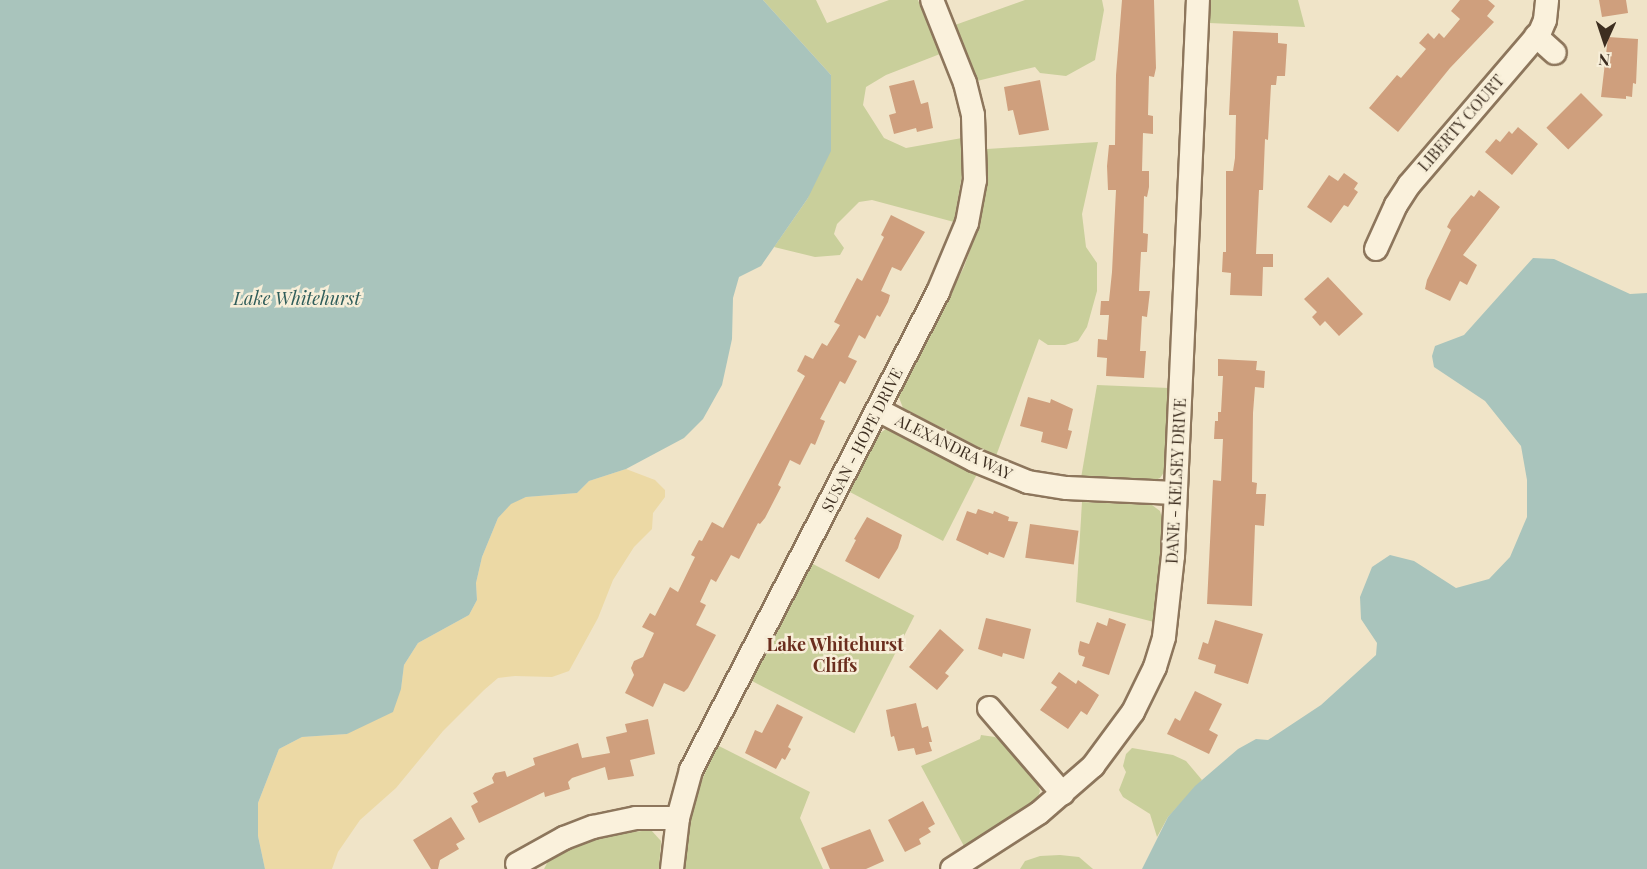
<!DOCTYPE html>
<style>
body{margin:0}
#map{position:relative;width:1647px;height:869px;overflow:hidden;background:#f0e4c8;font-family:"Playfair Display",serif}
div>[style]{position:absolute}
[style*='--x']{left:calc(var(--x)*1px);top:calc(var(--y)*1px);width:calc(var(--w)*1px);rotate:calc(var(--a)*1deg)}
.green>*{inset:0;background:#c9cf9b;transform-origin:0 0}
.sand>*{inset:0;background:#ecd9a5}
.water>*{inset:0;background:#a9c4bc}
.building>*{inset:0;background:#cf9f7d;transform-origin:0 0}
.roads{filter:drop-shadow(2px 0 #8d765c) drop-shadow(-2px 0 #8d765c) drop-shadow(0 2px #8d765c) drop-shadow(0 -2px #8d765c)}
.minor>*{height:22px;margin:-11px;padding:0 11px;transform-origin:11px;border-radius:11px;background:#faf1dc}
span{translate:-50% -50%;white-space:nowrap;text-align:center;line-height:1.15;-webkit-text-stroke:5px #f7eed8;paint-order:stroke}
.street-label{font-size:16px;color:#3d2e20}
.water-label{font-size:18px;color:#2f5d5a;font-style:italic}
.neighbourhood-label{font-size:18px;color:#6b2e1e;font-weight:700}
.north{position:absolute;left:1575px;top:12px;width:60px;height:60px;-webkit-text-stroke:4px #f7eed8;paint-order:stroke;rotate:183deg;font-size:16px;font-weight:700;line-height:24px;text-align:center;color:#3d2e20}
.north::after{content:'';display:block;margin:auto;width:21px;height:27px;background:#3d2e20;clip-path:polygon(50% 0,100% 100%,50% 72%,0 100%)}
</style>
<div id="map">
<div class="green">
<div style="clip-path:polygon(763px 0,816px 0,827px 23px,889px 0,918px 0,940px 54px,886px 75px,866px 87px,863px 105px,884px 138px,906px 148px,962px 138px,962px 175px,954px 222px,872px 200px,859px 202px,837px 224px,834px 234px,844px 248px,840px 255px,815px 257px,774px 247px,808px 198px,831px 75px)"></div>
<div style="clip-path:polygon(1025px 0,1102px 0,1104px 10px,1095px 60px,1066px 76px,1040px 73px,1035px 67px,977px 81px,955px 25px)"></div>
<div style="clip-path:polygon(1210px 0,1298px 0,1305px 27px,1209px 23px)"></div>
<div style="clip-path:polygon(1098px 142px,1082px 214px,1086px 247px,1097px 263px,1097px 291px,1087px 327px,1078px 341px,1065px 345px,1048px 345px,1039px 339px,996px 456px,903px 408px,898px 395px,964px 267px,973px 242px,985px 192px,987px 149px)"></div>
<div style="clip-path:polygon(1097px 385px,1169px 388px,1165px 471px,1160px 478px,1153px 481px,1081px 478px)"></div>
<div style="clip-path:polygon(886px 429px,977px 474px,943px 541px,848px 491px,877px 435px)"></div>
<div style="clip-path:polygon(1082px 502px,1152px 505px,1160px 511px,1162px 518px,1161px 560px,1154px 622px,1076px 602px)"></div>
<div style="left:811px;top:563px;width:116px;height:132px;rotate:27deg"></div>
<div style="clip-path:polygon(981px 735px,995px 737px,1002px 742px,1037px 782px,1040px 791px,1037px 800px,965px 848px,921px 766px,980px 739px)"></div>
<div style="clip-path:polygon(717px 745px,810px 792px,800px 818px,823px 869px,683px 869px,694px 799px)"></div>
<div style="clip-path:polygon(1132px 748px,1173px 755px,1186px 761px,1202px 780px,1168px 817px,1157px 837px,1150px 814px,1123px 797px,1119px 790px,1126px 772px,1123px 766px,1126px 754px)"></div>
<div style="clip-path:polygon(651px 830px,661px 841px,659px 869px,544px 869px,549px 859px,581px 843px,607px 835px)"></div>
<div style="clip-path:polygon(1060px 855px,1079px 857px,1093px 869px,1020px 869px,1025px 861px,1040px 856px)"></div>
</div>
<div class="sand">
<div style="clip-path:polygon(626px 469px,655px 480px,665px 490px,665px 497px,653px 513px,652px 529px,634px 547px,613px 580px,598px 618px,569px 671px,552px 677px,515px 676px,498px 678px,484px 690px,443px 731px,396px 788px,360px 820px,338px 852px,332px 869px,265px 869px,258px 836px,258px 803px,279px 749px,302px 737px,347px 734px,401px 689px,404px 665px,418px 643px,469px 615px,477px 600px,476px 583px,482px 557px,498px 518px,511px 503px,526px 497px,577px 493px,589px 481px)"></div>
</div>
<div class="water">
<div style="clip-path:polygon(0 0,763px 0,831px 75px,831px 151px,808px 198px,761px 266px,739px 277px,733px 298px,732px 339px,722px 385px,703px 419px,684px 438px,626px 469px,589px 481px,577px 493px,526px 497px,511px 504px,498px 518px,482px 557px,476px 583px,477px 600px,469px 615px,418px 643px,404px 665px,401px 689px,393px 712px,347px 734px,302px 737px,279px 749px,258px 803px,258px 836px,265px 869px,0 869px)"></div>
<div style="clip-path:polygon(1533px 258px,1554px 259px,1630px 294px,1647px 293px,1647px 869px,1142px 869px,1168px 817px,1195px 786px,1238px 749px,1256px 739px,1268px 740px,1321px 705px,1376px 655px,1377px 643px,1361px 619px,1360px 597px,1372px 567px,1390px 555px,1414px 561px,1456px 588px,1489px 579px,1510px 557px,1527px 517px,1527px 480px,1521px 446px,1485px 401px,1434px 367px,1432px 356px,1435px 346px,1464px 335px)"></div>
</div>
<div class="building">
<div style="clip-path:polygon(1122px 0,1154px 0,1156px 68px,1154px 77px,1149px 76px,1148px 115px,1153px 116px,1153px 134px,1143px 133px,1142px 171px,1149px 171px,1149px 187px,1147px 197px,1144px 196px,1143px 233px,1148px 234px,1147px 252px,1141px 252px,1139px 291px,1150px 291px,1147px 317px,1142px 316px,1140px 351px,1146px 351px,1144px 378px,1106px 376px,1107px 358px,1097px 357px,1098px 339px,1107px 340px,1109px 315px,1100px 315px,1101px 301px,1109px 301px,1112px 272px,1116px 190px,1108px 190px,1107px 166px,1109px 145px,1115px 145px,1116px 75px)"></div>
<div style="clip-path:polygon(1460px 0,1488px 0,1495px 6px,1487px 16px,1494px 22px,1450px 68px,1398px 132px,1369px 108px,1397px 75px,1401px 78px,1426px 49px,1419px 43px,1428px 33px,1434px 39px,1439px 33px,1444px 38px,1460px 19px,1451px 11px)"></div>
<div style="clip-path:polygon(1599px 0,1626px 0,1628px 13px,1602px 17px)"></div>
<div style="clip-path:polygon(1233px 31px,1278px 33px,1278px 43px,1287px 44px,1285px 76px,1277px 76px,1276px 85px,1271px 85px,1268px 140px,1265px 139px,1263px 190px,1259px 190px,1256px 254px,1273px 254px,1273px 267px,1263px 267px,1262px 296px,1230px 295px,1231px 273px,1222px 272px,1223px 252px,1226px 252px,1226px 171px,1233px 171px,1235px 158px,1236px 115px,1229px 115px)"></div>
<div style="clip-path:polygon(1608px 37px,1638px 39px,1636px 84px,1633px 83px,1632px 97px,1626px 96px,1626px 99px,1601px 97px)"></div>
<div style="clip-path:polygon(914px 80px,921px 104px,928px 102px,933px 128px,917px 132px,916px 128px,894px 134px,889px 115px,896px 113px,889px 86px)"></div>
<div style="clip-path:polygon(1040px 80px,1049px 130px,1019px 135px,1013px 110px,1008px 111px,1004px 87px)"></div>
<div style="left:1581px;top:93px;width:31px;height:49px;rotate:45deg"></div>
<div style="clip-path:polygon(1518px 127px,1538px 144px,1512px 175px,1485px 152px,1496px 139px,1500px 142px,1509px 131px,1512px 134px)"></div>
<div style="clip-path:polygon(1344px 173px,1358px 183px,1354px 189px,1358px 192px,1348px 207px,1344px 205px,1331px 223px,1307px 207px,1329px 175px,1338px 181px)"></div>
<div style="clip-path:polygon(1479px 190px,1500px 207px,1463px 255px,1477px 265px,1467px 285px,1460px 281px,1450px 301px,1425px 289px,1427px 280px,1451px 230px,1447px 227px,1451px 219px,1471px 195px,1474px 197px)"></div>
<div style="clip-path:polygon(891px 215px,925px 232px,901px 271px,892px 267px,881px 291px,890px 295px,888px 302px,880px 317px,877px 315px,865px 339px,859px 335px,848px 357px,857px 361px,845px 384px,840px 381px,820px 419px,825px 421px,815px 445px,811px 443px,800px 465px,790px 460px,778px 485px,781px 487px,765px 518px,760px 524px,758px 523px,739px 559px,731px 555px,716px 582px,711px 579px,700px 602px,706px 605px,696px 625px,716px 635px,688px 688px,684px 692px,664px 683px,653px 707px,625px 693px,634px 675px,631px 668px,634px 661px,643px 657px,654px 633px,642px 627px,650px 613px,655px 616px,670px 587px,678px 592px,695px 557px,691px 555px,699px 540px,702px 541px,712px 522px,723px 528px,805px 376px,797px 371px,805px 355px,813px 359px,822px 343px,827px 346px,840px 325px,834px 322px,857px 278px,862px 281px,884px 237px,881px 235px)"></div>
<div style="clip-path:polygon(1328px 277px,1363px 314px,1339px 336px,1325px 321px,1320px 326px,1312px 317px,1317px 312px,1304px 299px)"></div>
<div style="clip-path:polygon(1218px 359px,1257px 361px,1256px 370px,1265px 371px,1264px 388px,1255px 387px,1253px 413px,1252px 482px,1257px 483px,1256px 494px,1266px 494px,1264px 526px,1255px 525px,1252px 606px,1207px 604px,1213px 480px,1221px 481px,1223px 439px,1214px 439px,1215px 421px,1218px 421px,1218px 412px,1221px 412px,1223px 376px,1218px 376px)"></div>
<div style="clip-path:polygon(1028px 397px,1050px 403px,1051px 399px,1073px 409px,1068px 430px,1072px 431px,1067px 449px,1041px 442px,1043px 432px,1020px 426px)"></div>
<div style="clip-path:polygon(978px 509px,993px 514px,994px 511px,1009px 517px,1008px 521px,1018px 522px,1004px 558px,989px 552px,988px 555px,956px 540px,967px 511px,976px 514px)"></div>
<div style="clip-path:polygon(867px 517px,902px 535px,898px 548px,879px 579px,845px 561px,856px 540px,854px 539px)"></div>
<div style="left:1030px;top:524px;width:49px;height:34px;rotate:8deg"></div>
<div style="clip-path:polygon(986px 618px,1031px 629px,1024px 659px,1003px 653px,1002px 657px,978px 649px)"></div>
<div style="clip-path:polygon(1109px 618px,1126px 624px,1109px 675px,1082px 666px,1085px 657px,1079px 655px,1078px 651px,1080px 641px,1089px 644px,1097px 622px,1107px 626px)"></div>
<div style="clip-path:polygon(1215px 620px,1263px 634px,1248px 684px,1214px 673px,1216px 665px,1198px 659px,1203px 642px,1208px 644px)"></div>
<div style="clip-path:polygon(940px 629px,964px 650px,945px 673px,949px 676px,937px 690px,909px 667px)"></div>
<div style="clip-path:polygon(1059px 672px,1076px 684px,1078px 680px,1099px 695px,1087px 715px,1081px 711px,1068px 729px,1040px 710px,1057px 687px,1051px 683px)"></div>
<div style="clip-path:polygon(1195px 691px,1222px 704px,1209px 730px,1218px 735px,1209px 754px,1167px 734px,1175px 718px,1180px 721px)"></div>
<div style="clip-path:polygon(916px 703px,922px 728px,928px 726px,932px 742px,929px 742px,932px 751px,916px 755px,914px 748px,898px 751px,894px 736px,891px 737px,886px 710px)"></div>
<div style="clip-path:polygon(777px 704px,803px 717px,788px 747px,791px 749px,785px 760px,782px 758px,776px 769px,745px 753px,755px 730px,762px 733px)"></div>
<div style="clip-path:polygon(648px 719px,655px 754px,630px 760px,634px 776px,608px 780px,605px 767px,572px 778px,568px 782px,570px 789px,545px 797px,544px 792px,479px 823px,471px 806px,478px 802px,473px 793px,494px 783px,492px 778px,495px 773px,505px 771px,507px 777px,535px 765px,533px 758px,578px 743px,582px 758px,610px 753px,606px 737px,627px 732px,625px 724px)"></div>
<div style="clip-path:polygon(923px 801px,935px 824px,928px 828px,931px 832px,919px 839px,921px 844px,905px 852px,888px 820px)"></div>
<div style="clip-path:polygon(451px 817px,465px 839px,456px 844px,459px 849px,440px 860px,438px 869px,431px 869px,413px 840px)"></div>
<div style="clip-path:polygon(870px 829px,884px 861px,866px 869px,830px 869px,821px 848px)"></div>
</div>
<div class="roads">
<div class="minor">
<div style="--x:1536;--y:36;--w:25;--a:42"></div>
<div style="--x:1376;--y:249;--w:48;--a:-65.6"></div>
<div style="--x:1396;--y:205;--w:24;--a:-57"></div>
<div style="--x:1409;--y:185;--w:201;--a:-49.4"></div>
<div style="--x:1540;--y:32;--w:13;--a:-67"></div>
<div style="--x:1545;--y:20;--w:20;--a:-84"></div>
<div style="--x:878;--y:410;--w:108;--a:27.5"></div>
<div style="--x:974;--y:460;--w:58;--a:22.2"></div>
<div style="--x:1028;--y:482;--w:39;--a:9"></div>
<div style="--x:1067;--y:488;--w:108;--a:2.7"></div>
<div style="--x:989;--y:708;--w:113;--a:49.3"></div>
<div style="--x:517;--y:864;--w:54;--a:-29"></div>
<div style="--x:564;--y:838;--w:31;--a:-21"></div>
<div style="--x:593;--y:827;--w:44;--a:-11.8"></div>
<div style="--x:636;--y:818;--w:42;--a:0"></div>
<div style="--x:672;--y:869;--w:51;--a:-83.3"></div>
<div style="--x:678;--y:818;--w:50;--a:-74.8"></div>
<div style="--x:691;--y:770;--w:538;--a:-62.67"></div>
<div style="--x:938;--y:292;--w:75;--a:-67.2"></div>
<div style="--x:967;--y:223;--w:44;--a:-79.5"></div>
<div style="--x:975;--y:180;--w:65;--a:-91.8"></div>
<div style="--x:973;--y:115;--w:33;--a:-104"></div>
<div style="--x:965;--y:83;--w:89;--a:-111.7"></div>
<div style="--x:952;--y:869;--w:103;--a:-32.8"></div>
<div style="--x:1039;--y:813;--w:72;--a:-41"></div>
<div style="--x:1093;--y:766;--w:67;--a:-53.5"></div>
<div style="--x:1133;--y:712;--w:50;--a:-63.9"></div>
<div style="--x:1155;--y:667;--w:31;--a:-73"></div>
<div style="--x:1164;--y:637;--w:81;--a:-83.7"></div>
<div style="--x:1173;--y:556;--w:557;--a:-87.43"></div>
</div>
</div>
<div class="street-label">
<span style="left:1461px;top:123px;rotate:-49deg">LIBERTY COURT</span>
<span style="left:862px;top:440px;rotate:-63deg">SUSAN - HOPE DRIVE</span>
<span style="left:954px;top:447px;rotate:26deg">ALEXANDRA WAY</span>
<span style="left:1176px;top:481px;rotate:-87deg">DANE - KELSEY DRIVE</span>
</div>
<div class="water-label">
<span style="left:297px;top:298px">Lake Whitehurst</span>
</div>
<div class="neighbourhood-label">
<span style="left:835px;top:655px">Lake Whitehurst<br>Cliffs</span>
</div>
<div class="north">N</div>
</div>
